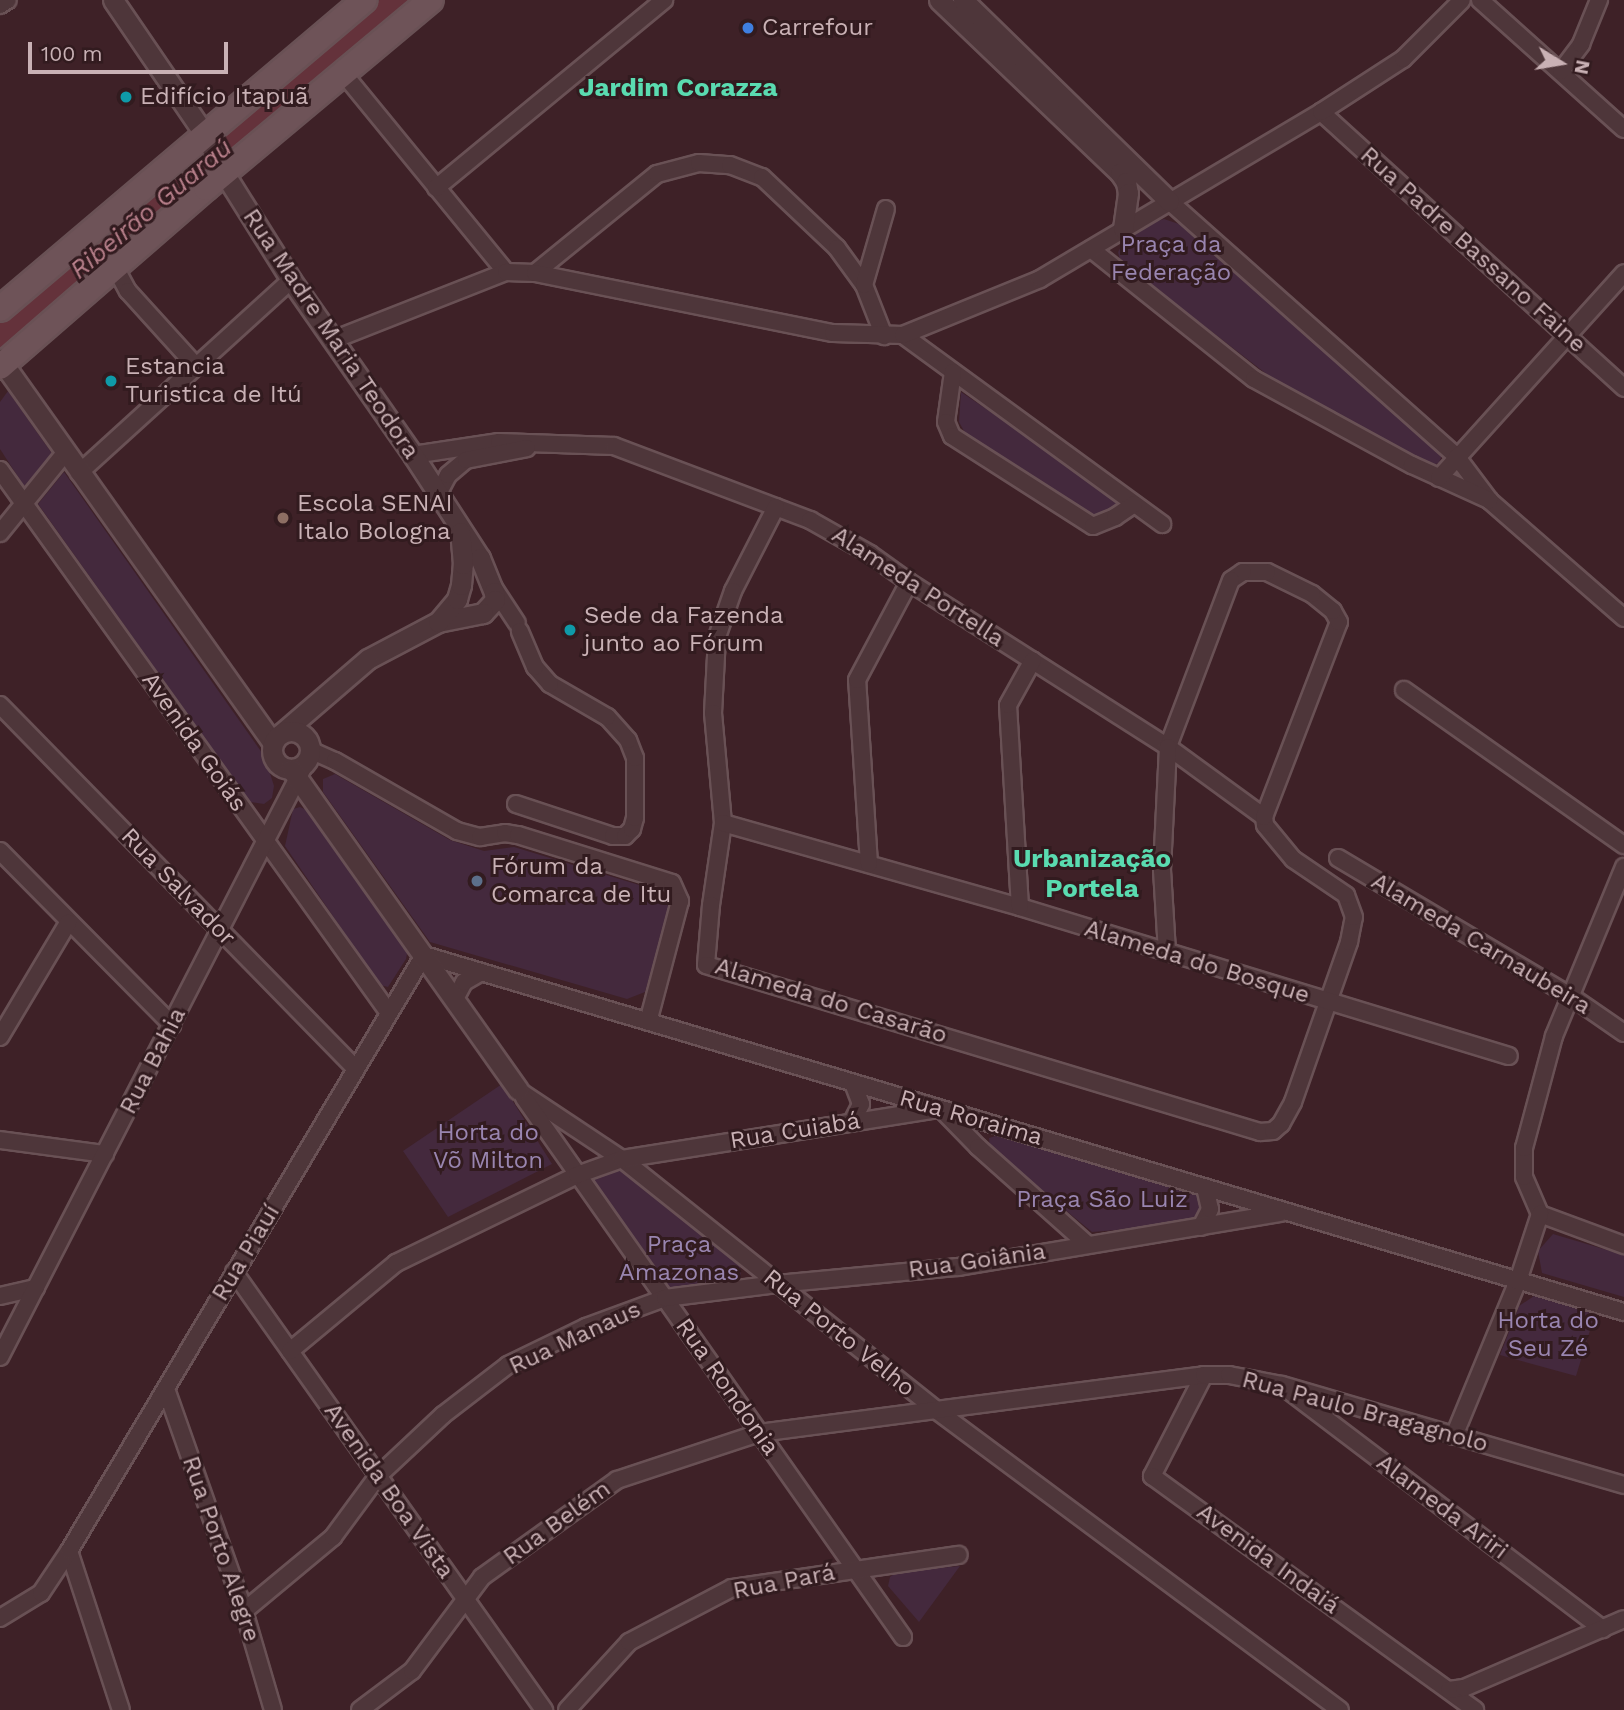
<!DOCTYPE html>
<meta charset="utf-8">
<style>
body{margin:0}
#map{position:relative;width:1624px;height:1710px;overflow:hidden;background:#3e2127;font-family:"Work Sans",sans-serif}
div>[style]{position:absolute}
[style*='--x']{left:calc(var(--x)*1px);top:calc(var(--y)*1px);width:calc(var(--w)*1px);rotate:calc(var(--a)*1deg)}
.green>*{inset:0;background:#44293d}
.river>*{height:24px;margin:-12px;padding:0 12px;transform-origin:12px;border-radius:12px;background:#64323b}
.roads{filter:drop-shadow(2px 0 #695155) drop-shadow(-2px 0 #695155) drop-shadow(0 2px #695155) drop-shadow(0 -2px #695155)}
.minor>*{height:16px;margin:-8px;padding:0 8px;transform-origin:8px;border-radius:8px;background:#4e363a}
.tertiary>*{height:19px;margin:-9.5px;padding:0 9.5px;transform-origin:9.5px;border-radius:9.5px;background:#4e363a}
.tertiary>.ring{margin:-9.5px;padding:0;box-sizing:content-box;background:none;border:19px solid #4e363a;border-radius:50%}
.primary>*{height:24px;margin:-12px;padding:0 12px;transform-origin:12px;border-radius:12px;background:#6e5358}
.dots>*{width:19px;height:19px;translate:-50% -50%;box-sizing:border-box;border:4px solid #321b1f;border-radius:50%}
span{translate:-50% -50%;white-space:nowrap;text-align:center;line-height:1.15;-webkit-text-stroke:6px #321b1f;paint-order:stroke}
.poi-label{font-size:24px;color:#c9b1b5}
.left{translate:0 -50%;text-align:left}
.park-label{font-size:24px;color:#9985b0}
.street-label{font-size:24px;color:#c9b1b5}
.neighbourhood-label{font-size:26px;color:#5adbb0;font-weight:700}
.water-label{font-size:26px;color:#b77f8a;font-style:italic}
.north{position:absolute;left:1526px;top:28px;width:70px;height:70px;-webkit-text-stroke:5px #321b1f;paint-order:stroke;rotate:101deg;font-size:19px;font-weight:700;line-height:28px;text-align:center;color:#c9b1b5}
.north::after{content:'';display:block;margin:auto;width:24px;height:32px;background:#c9b1b5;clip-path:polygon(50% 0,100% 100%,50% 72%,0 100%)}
.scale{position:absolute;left:28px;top:42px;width:200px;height:32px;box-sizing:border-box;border:4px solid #c9b1b5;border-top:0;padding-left:9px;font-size:21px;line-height:24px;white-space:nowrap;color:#c9b1b5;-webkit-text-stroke:5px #321b1f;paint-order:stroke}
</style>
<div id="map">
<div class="green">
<div style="clip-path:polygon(1164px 219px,1185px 226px,1429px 441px,1442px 455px,1439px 463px,1432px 465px,1282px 386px,1120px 261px,1118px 252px,1125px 240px,1151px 223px)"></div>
<div style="clip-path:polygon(8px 391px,53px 455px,24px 486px,0 449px,0 402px)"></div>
<div style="clip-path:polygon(961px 392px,1116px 496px,1123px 508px,1097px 521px,970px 442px,959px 422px)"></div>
<div style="clip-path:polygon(64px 472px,265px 757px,274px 786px,272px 798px,264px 804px,250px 802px,38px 504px)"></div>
<div style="clip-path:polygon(335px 774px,450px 840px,484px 851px,514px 847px,659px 891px,667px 901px,669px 912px,645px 992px,627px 999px,430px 942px,323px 792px,323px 779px)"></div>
<div style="clip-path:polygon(300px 807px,309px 811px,408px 948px,406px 959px,388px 987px,380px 985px,285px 846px,293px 809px)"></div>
<div style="clip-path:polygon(502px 1084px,552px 1164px,448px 1217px,403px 1151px)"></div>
<div style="clip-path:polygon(999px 1135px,1199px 1195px,1204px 1210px,1190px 1220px,1167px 1226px,1092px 1232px,990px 1148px,989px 1138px)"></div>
<div style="clip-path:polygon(606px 1171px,621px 1171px,740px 1266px,741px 1275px,733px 1285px,666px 1292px,590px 1184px,596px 1175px)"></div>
<div style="clip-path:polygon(1553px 1234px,1624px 1255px,1624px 1297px,1542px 1273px,1538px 1251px)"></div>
<div style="clip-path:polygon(1534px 1296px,1595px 1314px,1576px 1376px,1500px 1355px,1519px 1306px)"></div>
<div style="clip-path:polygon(960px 1566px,919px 1622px,888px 1586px,890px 1577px,896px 1572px)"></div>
</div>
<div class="river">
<div style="--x:0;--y:336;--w:521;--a:-40.17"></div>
</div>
<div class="roads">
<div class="minor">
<div style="--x:1480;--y:0;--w:193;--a:41.9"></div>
<div style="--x:0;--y:5;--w:9;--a:-32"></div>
<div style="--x:1561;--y:71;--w:34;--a:-53"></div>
<div style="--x:1581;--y:44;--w:48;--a:-67.8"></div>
<div style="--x:343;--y:73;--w:257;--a:50.7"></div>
<div style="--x:1321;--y:112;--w:410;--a:42.3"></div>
<div style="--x:436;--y:188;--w:296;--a:-39.5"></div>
<div style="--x:1169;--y:201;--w:385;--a:41.6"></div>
<div style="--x:1457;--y:457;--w:55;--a:53.1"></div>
<div style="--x:1490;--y:501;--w:178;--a:41.1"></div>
<div style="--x:1091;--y:249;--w:208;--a:38.6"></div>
<div style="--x:1254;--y:379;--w:180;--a:28.6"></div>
<div style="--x:1412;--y:465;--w:85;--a:24.4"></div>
<div style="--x:115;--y:267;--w:27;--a:62"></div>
<div style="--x:128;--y:291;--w:101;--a:47.8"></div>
<div style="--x:535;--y:273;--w:157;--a:-39.1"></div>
<div style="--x:657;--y:174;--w:43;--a:-14.7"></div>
<div style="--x:699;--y:163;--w:31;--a:4"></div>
<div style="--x:730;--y:165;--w:34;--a:21"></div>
<div style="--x:762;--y:177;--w:103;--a:43.4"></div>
<div style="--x:837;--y:248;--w:46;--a:53.9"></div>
<div style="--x:864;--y:285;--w:55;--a:68.6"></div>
<div style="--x:864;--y:285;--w:79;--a:-73.9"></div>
<div style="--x:903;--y:335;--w:321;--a:36.1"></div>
<div style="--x:333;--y:340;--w:186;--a:-21.5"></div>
<div style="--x:506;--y:272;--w:29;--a:2"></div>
<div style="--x:535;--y:273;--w:304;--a:11.4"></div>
<div style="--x:833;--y:333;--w:70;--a:1.6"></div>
<div style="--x:903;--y:335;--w:148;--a:-22.2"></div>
<div style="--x:1040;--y:279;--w:327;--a:-30.7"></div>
<div style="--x:1321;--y:112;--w:98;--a:-32.9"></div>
<div style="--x:1403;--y:59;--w:83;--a:-45"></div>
<div style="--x:953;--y:372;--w:50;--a:98"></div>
<div style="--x:946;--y:422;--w:15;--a:67"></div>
<div style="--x:952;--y:436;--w:167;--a:32.6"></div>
<div style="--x:1093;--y:526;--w:24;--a:-22"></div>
<div style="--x:1115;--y:517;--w:23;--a:-34"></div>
<div style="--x:413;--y:455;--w:87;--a:-8.6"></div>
<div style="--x:499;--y:442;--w:115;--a:2"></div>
<div style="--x:614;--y:446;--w:210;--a:20.7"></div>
<div style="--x:810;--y:520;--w:69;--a:29.5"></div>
<div style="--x:870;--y:554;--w:48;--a:35.7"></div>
<div style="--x:909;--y:582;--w:307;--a:32.5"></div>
<div style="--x:1168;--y:747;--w:119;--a:36.1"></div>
<div style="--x:0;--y:470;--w:668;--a:54.38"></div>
<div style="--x:79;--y:473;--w:287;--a:-42.3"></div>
<div style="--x:1439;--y:478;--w:276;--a:-47.9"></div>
<div style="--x:438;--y:494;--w:21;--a:-62"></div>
<div style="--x:448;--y:475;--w:23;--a:-40"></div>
<div style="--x:466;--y:460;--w:62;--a:-11.1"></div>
<div style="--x:776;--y:507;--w:94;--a:117.1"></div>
<div style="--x:733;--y:591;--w:49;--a:109.2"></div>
<div style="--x:717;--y:637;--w:76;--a:93"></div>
<div style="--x:713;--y:713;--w:110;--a:84.8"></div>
<div style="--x:723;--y:823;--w:83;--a:98.3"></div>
<div style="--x:711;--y:905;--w:60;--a:94.8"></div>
<div style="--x:706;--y:965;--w:579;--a:16.78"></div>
<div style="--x:1260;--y:1132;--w:13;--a:-4"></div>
<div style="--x:1273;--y:1131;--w:11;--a:-41"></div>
<div style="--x:1281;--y:1124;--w:25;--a:-61"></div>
<div style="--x:1293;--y:1102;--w:170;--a:-70.7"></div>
<div style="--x:1349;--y:942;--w:25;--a:-79"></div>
<div style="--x:1354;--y:917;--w:23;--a:-110"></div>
<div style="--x:1346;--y:895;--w:64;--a:-145.8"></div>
<div style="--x:1293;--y:859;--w:44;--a:-129.5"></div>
<div style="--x:1265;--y:825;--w:8;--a:-97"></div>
<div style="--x:1264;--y:817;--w:209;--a:-69"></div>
<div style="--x:1339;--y:622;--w:13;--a:-119"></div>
<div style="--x:1333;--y:611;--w:27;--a:-141"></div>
<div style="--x:1312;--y:594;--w:50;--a:-153.9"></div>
<div style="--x:1267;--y:572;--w:24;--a:180"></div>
<div style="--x:1243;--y:572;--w:14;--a:146"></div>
<div style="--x:1231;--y:580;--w:178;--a:110.7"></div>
<div style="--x:1168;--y:747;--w:123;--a:92.8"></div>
<div style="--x:1162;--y:870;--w:82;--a:86.5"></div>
<div style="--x:0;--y:533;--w:103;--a:-50.9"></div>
<div style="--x:492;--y:585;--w:45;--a:56.7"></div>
<div style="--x:1404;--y:690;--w:269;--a:35.2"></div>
<div style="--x:0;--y:705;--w:509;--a:45.64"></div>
<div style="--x:310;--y:750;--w:27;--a:24"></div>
<div style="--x:335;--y:761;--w:141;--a:29.8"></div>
<div style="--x:457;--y:831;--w:24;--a:15"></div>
<div style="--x:480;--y:837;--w:25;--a:-9"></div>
<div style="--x:505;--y:833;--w:13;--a:9"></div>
<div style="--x:518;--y:835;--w:161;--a:17.3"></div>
<div style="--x:672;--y:883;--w:20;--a:66"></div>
<div style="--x:680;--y:901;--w:125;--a:104.8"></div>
<div style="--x:516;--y:804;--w:102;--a:18.3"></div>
<div style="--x:613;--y:836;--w:12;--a:0"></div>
<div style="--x:625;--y:836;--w:10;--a:-45"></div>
<div style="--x:632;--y:829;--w:11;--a:-75"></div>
<div style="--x:635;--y:818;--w:60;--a:-90"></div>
<div style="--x:635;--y:758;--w:19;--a:-111"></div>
<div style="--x:628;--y:740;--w:31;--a:-132"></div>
<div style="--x:607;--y:717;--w:66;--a:-149.9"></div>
<div style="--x:550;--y:684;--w:23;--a:-131"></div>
<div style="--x:535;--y:667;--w:39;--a:-113"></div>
<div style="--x:723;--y:823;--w:309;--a:15.8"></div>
<div style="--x:1020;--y:907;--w:511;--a:16.95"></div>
<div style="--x:0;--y:851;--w:245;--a:45.3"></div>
<div style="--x:1338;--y:858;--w:269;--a:30.7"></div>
<div style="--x:1569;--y:995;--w:67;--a:34.6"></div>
<div style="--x:869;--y:864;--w:184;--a:-93.7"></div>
<div style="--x:857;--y:680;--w:111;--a:-62"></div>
<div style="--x:1020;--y:907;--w:202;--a:-93.4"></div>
<div style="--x:1008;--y:705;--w:51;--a:-60.9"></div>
<div style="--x:455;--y:999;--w:19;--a:-62"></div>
<div style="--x:464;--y:982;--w:20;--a:-30"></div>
<div style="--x:0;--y:1037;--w:133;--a:-59.2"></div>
<div style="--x:518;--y:1090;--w:125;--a:33.6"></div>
<div style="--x:622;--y:1159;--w:402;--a:38.6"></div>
<div style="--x:936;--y:1410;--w:503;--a:36.6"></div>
<div style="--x:524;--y:1098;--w:659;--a:54.89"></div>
<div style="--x:942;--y:1110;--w:52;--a:45.8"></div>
<div style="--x:978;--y:1147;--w:147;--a:41.7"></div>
<div style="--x:852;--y:1122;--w:20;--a:-63"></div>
<div style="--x:861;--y:1104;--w:22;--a:-111"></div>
<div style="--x:0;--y:1140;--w:106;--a:7.6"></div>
<div style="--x:1540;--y:1214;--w:40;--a:-113.4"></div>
<div style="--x:1524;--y:1177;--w:29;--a:-90"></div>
<div style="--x:1524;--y:1148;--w:116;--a:-75"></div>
<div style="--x:1554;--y:1036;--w:183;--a:-67.5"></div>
<div style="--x:1540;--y:1214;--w:90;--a:20.3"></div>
<div style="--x:1201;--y:1227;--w:20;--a:-63"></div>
<div style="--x:1210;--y:1209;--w:22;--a:-103"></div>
<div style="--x:234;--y:1272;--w:537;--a:54.71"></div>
<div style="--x:0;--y:1296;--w:37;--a:-13"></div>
<div style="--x:290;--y:1351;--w:138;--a:-39.7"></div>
<div style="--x:396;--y:1263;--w:201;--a:-25.9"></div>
<div style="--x:577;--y:1175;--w:48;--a:-19.6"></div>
<div style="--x:622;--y:1159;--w:318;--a:-9"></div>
<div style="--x:0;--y:1357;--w:667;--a:-62.78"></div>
<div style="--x:1204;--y:1375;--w:114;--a:117.2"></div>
<div style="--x:1152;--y:1476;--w:399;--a:35.9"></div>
<div style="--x:166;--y:1389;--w:235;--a:70.6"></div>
<div style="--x:244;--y:1611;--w:103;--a:73.7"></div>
<div style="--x:1289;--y:1391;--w:394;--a:37.2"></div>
<div style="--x:1454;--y:1436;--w:168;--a:-67.6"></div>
<div style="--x:1518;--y:1281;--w:71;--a:-71.8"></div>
<div style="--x:69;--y:1551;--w:167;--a:71.9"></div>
<div style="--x:244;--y:1611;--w:116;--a:-39.7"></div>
<div style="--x:333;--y:1537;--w:76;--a:-53.6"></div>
<div style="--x:378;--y:1476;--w:89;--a:-43.2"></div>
<div style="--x:443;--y:1415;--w:82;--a:-37.6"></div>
<div style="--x:508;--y:1365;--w:87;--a:-26"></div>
<div style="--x:586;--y:1327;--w:84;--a:-20.2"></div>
<div style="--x:665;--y:1298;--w:113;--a:-7.1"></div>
<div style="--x:777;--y:1284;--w:182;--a:-5.4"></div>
<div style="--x:958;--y:1267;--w:327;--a:-9.5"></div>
<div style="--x:0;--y:1618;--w:48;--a:-31.4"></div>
<div style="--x:41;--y:1593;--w:50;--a:-56.3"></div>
<div style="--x:69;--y:1551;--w:694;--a:-59.22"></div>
<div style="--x:424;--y:955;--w:1252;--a:16.57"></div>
<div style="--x:1449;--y:1690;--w:15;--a:-8"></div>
<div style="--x:1464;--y:1688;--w:174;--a:-23.3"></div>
<div style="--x:360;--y:1710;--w:65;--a:-36.9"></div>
<div style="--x:412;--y:1671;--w:117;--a:-53.3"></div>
<div style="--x:482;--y:1577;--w:166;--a:-35.7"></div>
<div style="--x:617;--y:1480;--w:150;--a:-18.3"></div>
<div style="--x:759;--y:1433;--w:449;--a:-7.4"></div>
<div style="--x:1204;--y:1375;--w:25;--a:0"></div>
<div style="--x:1229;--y:1375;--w:54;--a:10.7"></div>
<div style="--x:1282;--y:1385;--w:356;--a:16.3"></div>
<div style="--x:567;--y:1710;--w:92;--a:-47.6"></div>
<div style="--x:629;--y:1642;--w:116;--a:-27.7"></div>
<div style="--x:732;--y:1588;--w:229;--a:-8.3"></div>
</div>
<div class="tertiary">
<div style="--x:113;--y:0;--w:163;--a:55.7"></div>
<div style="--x:205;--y:135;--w:42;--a:63.4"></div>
<div style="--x:224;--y:173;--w:126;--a:57.9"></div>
<div style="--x:291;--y:280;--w:213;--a:55.1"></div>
<div style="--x:413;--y:455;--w:123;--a:57"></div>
<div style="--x:480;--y:558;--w:37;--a:68"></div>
<div style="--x:494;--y:592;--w:8;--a:83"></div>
<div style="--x:495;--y:600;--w:18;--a:133"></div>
<div style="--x:483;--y:613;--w:46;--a:168.7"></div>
<div style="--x:438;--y:622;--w:79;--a:152.1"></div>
<div style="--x:368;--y:659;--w:112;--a:139.3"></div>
<div style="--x:939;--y:0;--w:250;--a:43.7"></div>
<div style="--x:1120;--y:173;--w:11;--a:56"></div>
<div style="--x:1126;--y:182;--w:11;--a:80"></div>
<div style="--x:1128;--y:193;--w:36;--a:98"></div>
<div style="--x:963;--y:0;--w:288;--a:44.3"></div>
<div style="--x:0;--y:359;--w:471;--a:54.6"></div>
<div style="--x:438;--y:622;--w:30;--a:-50"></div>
<div style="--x:457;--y:599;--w:15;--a:-74"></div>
<div style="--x:461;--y:585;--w:21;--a:-85"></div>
<div style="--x:463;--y:564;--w:32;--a:-95"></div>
<div class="ring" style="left:272px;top:731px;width:19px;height:19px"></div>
<div style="--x:291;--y:769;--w:393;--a:54.7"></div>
</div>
<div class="primary">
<div style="--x:0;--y:309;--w:478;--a:-40.3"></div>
<div style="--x:0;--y:367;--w:273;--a:-41"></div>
<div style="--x:206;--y:188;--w:293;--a:-39.9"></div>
</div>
</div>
<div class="dots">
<div style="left:748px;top:28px;background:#3f7fe0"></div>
<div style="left:126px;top:97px;background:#0f9aa8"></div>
<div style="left:111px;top:381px;background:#0f9aa8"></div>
<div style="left:283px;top:518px;background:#8d6e63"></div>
<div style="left:570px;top:630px;background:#0f9aa8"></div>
<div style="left:477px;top:881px;background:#5c6f8a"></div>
</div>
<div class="poi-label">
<span class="left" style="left:762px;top:28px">Carrefour</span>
<span class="left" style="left:140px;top:97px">Edifício Itapuã</span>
<span class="left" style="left:125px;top:381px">Estancia<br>Turistica de Itú</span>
<span class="left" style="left:297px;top:518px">Escola SENAI<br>Italo Bologna</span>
<span class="left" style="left:584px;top:630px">Sede da Fazenda<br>junto ao Fórum</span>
<span class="left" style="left:491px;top:881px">Fórum da<br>Comarca de Itu</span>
</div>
<div class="park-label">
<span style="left:1171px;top:259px">Praça da<br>Federação</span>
<span style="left:488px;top:1147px">Horta do<br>Võ Milton</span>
<span style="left:1102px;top:1200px">Praça São Luiz</span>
<span style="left:679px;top:1259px">Praça<br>Amazonas</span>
<span style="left:1548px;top:1335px">Horta do<br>Seu Zé</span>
</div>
<div class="street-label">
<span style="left:1473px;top:250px;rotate:42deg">Rua Padre Bassano Faine</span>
<span style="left:331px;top:334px;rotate:56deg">Rua Madre Maria Teodora</span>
<span style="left:918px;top:587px;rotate:33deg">Alameda Portella</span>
<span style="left:194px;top:742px;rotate:55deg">Avenida Goiás</span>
<span style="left:178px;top:887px;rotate:46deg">Rua Salvador</span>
<span style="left:1481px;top:944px;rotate:31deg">Alameda Carnaubeira</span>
<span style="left:1197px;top:962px;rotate:17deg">Alameda do Bosque</span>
<span style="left:831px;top:1001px;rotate:17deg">Alameda do Casarão</span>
<span style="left:153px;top:1061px;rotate:-63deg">Rua Bahia</span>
<span style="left:971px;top:1118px;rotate:16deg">Rua Roraima</span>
<span style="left:795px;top:1131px;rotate:-9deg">Rua Cuiabá</span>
<span style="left:246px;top:1253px;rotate:-59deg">Rua Piauí</span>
<span style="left:977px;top:1261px;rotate:-8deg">Rua Goiânia</span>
<span style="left:839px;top:1333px;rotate:39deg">Rua Porto Velho</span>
<span style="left:575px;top:1338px;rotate:-25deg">Rua Manaus</span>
<span style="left:727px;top:1387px;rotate:55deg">Rua Rondonia</span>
<span style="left:1365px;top:1412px;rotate:15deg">Rua Paulo Bragagnolo</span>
<span style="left:389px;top:1491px;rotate:55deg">Avenida Boa Vista</span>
<span style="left:1442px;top:1507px;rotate:37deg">Alameda Ariri</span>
<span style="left:557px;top:1523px;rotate:-36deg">Rua Belém</span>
<span style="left:221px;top:1549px;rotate:71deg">Rua Porto Alegre</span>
<span style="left:1268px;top:1559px;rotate:36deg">Avenida Indaiá</span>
<span style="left:784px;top:1582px;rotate:-11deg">Rua Pará</span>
</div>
<div class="neighbourhood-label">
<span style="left:678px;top:88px">Jardim Corazza</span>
<span style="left:1092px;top:874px">Urbanização<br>Portela</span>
</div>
<div class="water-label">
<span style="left:151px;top:209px;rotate:-40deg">Ribeirão Guaraú</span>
</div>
<div class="north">N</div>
<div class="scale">100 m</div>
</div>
